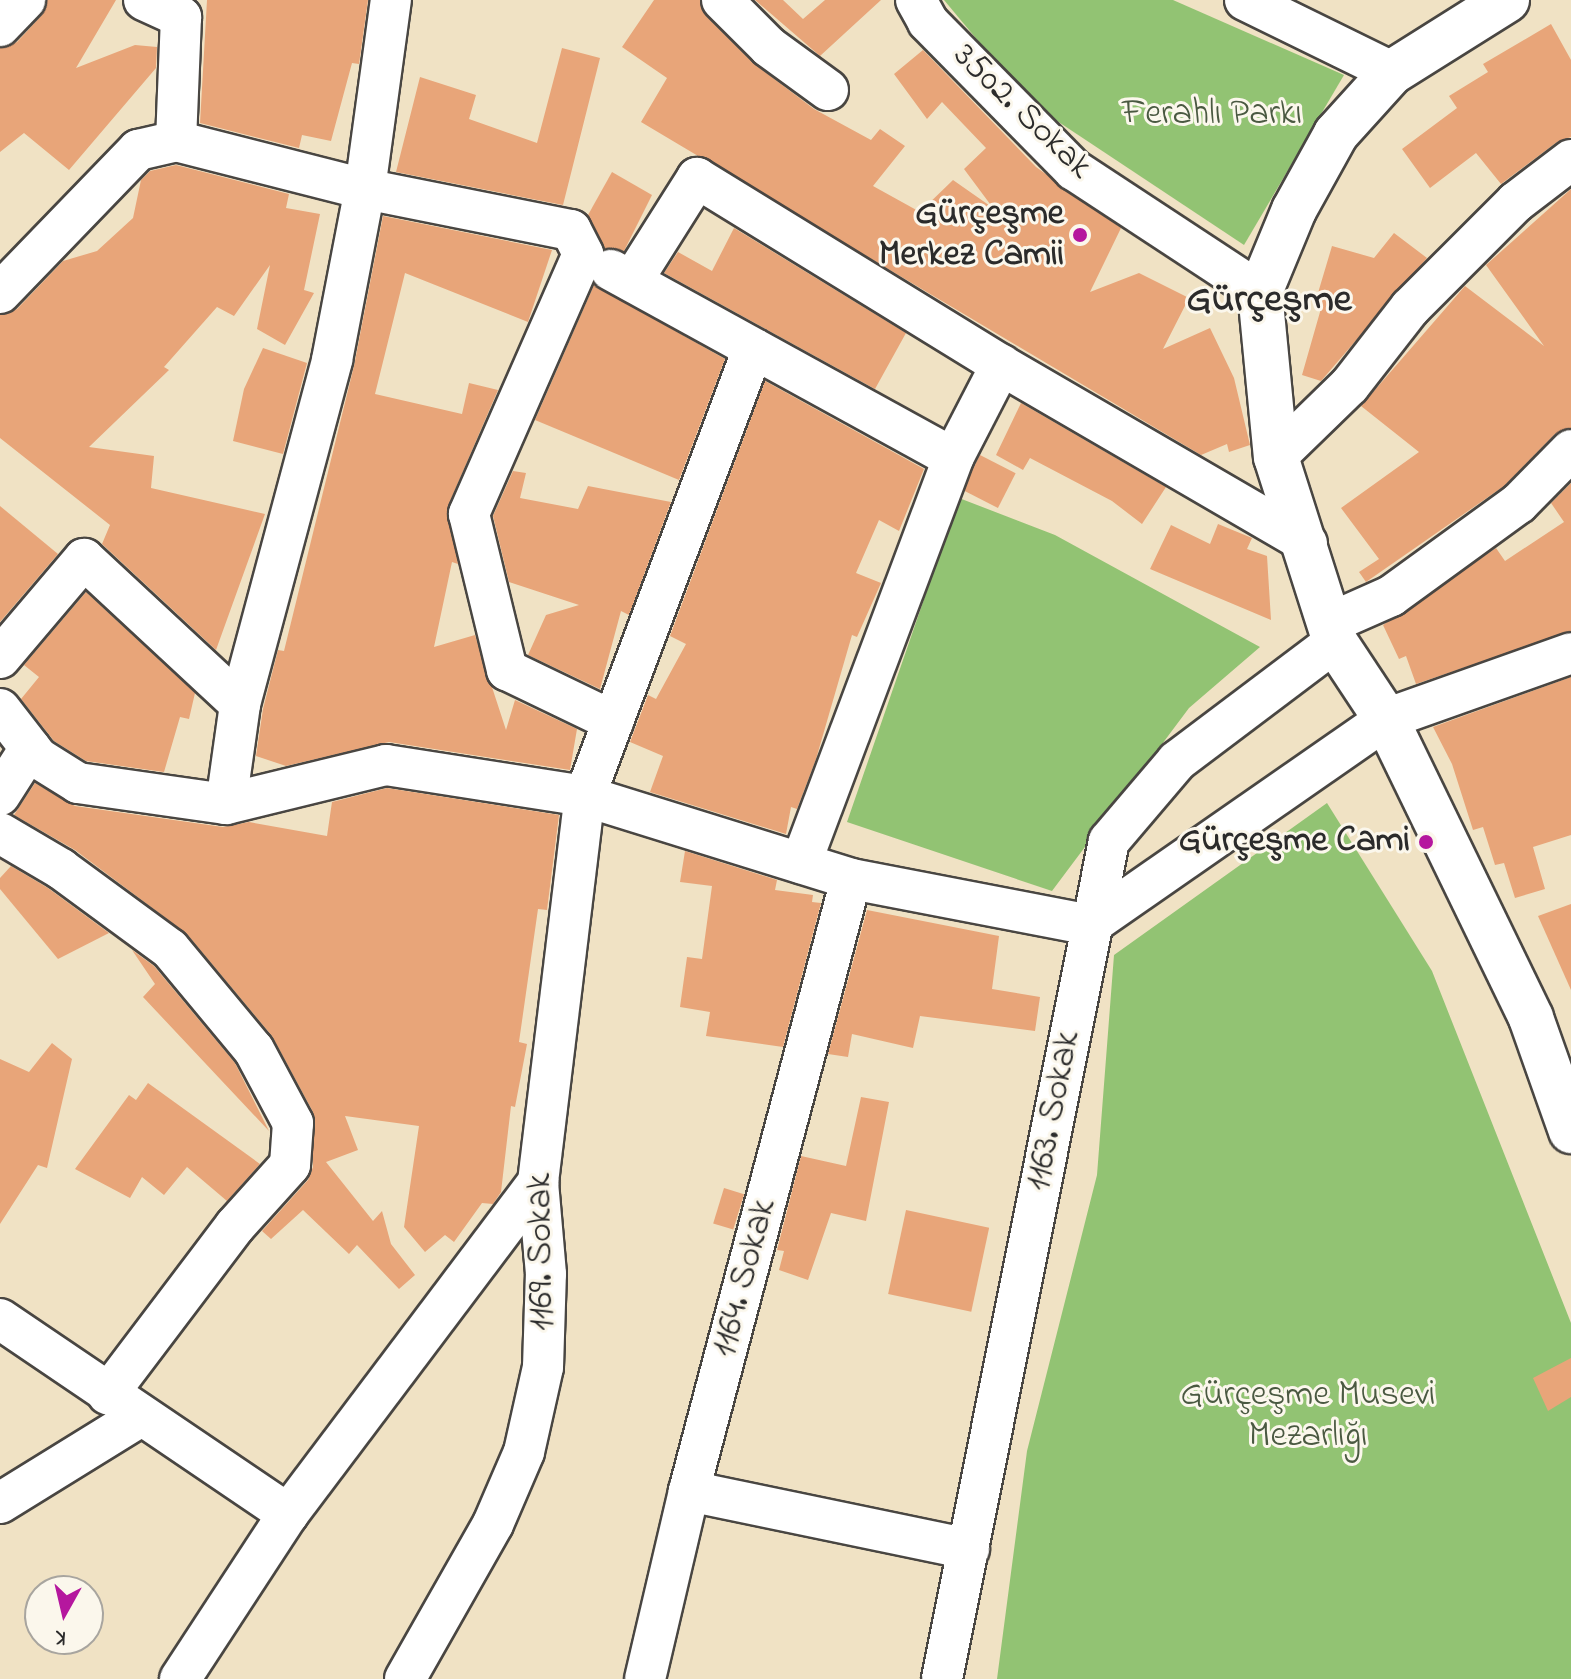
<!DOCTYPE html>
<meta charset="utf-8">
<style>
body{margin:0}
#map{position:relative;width:1571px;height:1679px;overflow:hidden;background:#f0e2c4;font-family:"Indie Flower",sans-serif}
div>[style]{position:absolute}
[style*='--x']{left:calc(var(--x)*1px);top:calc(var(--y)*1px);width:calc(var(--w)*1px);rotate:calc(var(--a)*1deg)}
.green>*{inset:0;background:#92c373}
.building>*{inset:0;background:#e8a579;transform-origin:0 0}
.roads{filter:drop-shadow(2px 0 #494642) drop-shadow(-2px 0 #494642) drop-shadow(0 2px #494642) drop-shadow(0 -2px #494642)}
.minor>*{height:40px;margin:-20px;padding:0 20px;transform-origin:20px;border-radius:20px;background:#fff}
.major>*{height:44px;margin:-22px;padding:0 22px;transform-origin:22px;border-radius:22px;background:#fff}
.dots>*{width:22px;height:22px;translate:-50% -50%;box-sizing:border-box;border:4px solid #fbf7ec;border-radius:50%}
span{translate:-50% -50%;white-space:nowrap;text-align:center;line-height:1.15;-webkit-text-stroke:6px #fbf7ec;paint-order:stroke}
.street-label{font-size:36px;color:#2b2b2b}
.park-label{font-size:36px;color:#4a5941}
.poi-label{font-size:36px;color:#2b2b2b;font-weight:700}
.right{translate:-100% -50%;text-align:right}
.quarter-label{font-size:40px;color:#2b2b2b;font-weight:700}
.north{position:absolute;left:24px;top:1575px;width:80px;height:80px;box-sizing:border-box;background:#fbf7ec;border:2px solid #a8a59f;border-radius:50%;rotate:188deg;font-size:22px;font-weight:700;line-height:32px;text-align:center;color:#2b2b2b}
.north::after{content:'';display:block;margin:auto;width:28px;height:36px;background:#b5179e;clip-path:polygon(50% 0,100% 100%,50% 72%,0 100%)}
</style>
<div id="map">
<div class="green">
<div style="clip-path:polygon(944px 0,1173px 0,1344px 75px,1244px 245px,1030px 103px)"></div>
<div style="clip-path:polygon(959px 498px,1055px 535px,1260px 647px,1189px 708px,1052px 891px,847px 822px)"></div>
<div style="clip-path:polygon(1327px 803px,1432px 971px,1571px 1323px,1571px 1679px,997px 1679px,1027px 1451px,1097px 1175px,1114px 955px)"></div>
</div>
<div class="building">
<div style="clip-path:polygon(47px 0,116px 0,76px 68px,135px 45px,157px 47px,156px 68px,69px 170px,24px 133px,0 152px,0 48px,17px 42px,42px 15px)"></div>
<div style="clip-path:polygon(207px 0,368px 0,359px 64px,352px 63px,331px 141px,302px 135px,299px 148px,200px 123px)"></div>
<div style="clip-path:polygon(654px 0,700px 0,706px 16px,753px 63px,814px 109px,871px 140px,880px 129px,905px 146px,873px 186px,920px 212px,953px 180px,993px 208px,964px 169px,986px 148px,942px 102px,927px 119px,894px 74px,923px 50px,1036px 167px,1121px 228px,1090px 292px,1139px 273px,1189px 298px,1163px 349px,1210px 328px,1234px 378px,1250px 445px,1229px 452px,1227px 444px,1201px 455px,641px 122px,667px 78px,622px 47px)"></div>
<div style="clip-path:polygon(755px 0,783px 0,803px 19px,825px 0,881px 0,820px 56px)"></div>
<div style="clip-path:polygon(1551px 24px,1571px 60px,1571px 137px,1557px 142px,1501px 184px,1476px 153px,1430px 188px,1402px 149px,1457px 108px,1449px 96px,1488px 72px,1483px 64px)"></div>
<div style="clip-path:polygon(562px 48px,600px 58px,563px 205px,396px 172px,420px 77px,476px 95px,469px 119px,537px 143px)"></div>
<div style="clip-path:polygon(176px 165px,289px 194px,286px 208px,320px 214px,304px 290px,314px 293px,285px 345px,257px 329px,270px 265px,234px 316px,217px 307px,164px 367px,169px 370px,89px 447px,154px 456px,151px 488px,265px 514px,216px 650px,102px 544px,110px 525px,0 438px,0 315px,17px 309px,63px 261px,97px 251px,133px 218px,141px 180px,150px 171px)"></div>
<div style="clip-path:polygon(612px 172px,652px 195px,624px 251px,605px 249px,588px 215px)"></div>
<div style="clip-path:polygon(1571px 189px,1571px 428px,1555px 434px,1504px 486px,1366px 582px,1359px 572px,1379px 559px,1341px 508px,1419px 452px,1361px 406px,1465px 286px,1544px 346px,1486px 265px)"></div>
<div style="clip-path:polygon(383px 216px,552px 250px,528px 322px,405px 273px,375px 394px,462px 414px,469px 383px,498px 390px,448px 506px,458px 564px,452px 562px,434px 647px,475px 635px,506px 730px,515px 700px,577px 729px,570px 770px,389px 742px,286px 766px,256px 756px,263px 709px,278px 650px,284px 651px,354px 366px)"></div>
<div style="clip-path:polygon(734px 228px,906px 333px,875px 389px,664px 273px,678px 252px,712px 271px)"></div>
<div style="clip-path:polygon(1394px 233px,1427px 258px,1321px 381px,1302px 375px,1322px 305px,1315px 303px,1332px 246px,1374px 258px)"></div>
<div style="clip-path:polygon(594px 285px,725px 359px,679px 480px,535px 420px)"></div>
<div style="clip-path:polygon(263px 348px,307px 363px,283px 454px,233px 441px,244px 389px)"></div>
<div style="clip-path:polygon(765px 381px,924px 469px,899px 531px,879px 520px,856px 573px,881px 583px,857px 637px,852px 635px,816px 759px,797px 809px,791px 807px,786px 834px,650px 792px,663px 756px,630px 742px,648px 695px,656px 699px,686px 644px,670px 636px)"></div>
<div style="clip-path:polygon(1021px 403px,1166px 487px,1142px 524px,1112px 501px,1030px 458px,1023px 470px,996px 455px)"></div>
<div style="left:980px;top:455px;width:40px;height:39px;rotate:27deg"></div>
<div style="clip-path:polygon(513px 471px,526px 473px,520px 498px,578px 509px,588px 486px,671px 502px,629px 615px,621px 611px,600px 689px,528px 655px,546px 615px,579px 605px,509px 582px,493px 516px)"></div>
<div style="clip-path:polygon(1571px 483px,1571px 631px,1416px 684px,1406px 656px,1399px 659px,1383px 625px,1496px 548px,1505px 561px,1564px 522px,1551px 503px)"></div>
<div style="clip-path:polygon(0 506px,58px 554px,0 622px)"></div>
<div style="clip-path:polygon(1218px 524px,1252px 538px,1247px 549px,1267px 556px,1271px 620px,1150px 569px,1171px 525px,1210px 544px)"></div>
<div style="clip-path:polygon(86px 592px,195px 693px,189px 719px,180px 717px,164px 772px,86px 761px,54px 741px,21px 699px,39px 677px,24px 665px)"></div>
<div style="clip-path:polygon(1571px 677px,1571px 835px,1533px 847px,1545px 889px,1515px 898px,1504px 863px,1495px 865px,1483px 827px,1473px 830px,1452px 764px,1433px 727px)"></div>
<div style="clip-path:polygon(35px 783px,75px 806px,223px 827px,249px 822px,327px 836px,332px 802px,387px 788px,559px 815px,547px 910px,538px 909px,519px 1042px,527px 1044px,515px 1107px,511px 1106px,501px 1192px,493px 1204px,482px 1203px,454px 1242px,445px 1235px,425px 1252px,404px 1227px,419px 1126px,345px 1116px,358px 1150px,326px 1162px,373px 1221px,382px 1211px,391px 1244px,415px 1275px,399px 1289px,357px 1245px,349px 1254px,303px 1210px,271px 1239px,262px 1231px,308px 1180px,313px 1167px,313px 1112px,272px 1036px,187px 934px,75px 850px,14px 815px)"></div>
<div style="clip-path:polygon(685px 851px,777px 880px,775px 890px,813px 895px,812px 902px,821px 903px,783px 1047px,706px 1036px,710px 1012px,680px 1007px,687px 957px,702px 959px,712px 886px,680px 882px)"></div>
<div style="clip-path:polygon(11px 866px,48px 888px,109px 933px,58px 959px,0 889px,0 878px)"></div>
<div style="clip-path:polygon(1571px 904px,1571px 990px,1538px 916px)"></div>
<div style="clip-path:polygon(867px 910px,999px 936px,992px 989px,1040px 997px,1035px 1031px,920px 1016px,913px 1048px,852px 1034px,848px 1057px,828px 1054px)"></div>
<div style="clip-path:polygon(132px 950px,154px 966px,235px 1063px,269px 1131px,143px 997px,155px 984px)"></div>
<div style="clip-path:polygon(52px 1043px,72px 1059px,47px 1168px,38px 1165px,0 1224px,0 1059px,29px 1072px)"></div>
<div style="clip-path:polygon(148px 1083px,260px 1164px,227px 1201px,187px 1167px,164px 1195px,142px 1177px,130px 1198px,75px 1169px,129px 1095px,136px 1100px)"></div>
<div style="clip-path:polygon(861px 1097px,889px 1102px,866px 1221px,831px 1213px,808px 1280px,779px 1270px,784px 1251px,777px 1250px,801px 1156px,846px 1166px)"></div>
<div style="left:724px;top:1188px;width:21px;height:37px;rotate:17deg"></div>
<div style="left:906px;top:1210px;width:85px;height:86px;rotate:12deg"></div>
<div style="clip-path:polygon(1571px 1358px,1571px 1397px,1548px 1411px,1533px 1378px)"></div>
</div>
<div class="roads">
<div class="minor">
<div style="--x:144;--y:0;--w:41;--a:24.7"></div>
<div style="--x:181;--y:17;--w:124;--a:92.3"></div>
<div style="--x:722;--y:0;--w:66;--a:45"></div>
<div style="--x:769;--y:47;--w:73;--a:36.1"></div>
<div style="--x:916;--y:0;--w:25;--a:61"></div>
<div style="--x:928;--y:22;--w:208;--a:45.4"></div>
<div style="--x:1074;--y:170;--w:222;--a:33.3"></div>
<div style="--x:1245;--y:0;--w:164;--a:26.1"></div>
<div style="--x:0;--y:26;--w:36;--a:-46"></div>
<div style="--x:611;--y:270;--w:390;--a:28.8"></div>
<div style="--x:632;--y:281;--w:122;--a:-57.7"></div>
<div style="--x:697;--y:178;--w:357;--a:31.6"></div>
<div style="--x:1001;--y:365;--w:354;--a:30.2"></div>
<div style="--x:0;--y:293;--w:199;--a:-46"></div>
<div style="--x:138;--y:150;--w:39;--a:-13"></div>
<div style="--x:176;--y:141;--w:195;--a:14.3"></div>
<div style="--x:365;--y:189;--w:210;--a:11.3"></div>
<div style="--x:571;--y:230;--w:27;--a:63"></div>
<div style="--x:583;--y:254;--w:284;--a:113.7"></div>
<div style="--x:469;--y:514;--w:161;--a:76.3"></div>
<div style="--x:507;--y:670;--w:118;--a:25.7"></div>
<div style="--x:1276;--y:457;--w:103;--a:-44.2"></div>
<div style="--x:1350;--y:385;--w:98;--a:-52.1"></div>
<div style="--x:1410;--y:308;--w:150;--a:-45"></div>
<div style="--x:1516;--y:202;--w:69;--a:-37.4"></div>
<div style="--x:1330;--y:623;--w:67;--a:-23.9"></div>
<div style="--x:1391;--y:596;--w:158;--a:-36"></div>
<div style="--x:1519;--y:503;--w:74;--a:-45.5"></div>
<div style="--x:0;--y:658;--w:130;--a:-49.7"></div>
<div style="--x:84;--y:559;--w:213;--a:42.9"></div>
<div style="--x:240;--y:704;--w:356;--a:-75"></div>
<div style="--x:332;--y:360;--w:174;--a:-79.1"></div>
<div style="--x:365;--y:189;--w:191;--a:-82.2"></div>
<div style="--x:0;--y:709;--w:62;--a:52.2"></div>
<div style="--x:38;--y:758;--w:47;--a:32"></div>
<div style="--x:78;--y:783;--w:149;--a:8.1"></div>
<div style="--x:226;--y:804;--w:165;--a:-13.7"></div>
<div style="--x:386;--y:765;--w:201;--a:8.9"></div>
<div style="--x:585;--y:796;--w:279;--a:17.3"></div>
<div style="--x:851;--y:879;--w:243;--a:10.9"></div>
<div style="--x:1090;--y:925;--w:361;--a:-34.8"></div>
<div style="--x:1386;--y:719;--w:196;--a:-19.6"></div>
<div style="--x:0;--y:795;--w:56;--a:-57.4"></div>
<div style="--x:226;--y:804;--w:101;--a:-82"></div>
<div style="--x:0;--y:833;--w:71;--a:30.5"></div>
<div style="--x:61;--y:869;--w:135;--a:36.3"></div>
<div style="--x:170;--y:949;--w:131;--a:50.3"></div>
<div style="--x:254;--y:1050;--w:83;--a:61.9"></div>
<div style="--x:293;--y:1123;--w:42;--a:94.1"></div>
<div style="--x:290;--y:1165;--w:82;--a:132"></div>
<div style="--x:235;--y:1226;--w:211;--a:127.1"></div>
<div style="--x:801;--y:863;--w:433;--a:-69.4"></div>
<div style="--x:953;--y:458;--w:105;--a:-62.7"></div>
<div style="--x:0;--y:1319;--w:348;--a:34.1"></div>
<div style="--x:689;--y:1491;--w:286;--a:11.7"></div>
<div style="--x:0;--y:1503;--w:166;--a:-31.7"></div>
<div style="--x:180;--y:1679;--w:197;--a:-56.8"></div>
<div style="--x:288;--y:1514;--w:416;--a:-53"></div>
<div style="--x:405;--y:1679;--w:178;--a:-60.4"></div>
<div style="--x:493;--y:1524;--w:78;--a:-66.7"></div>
<div style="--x:524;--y:1452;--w:87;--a:-77.4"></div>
<div style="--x:543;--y:1367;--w:93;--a:-88.2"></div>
<div style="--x:546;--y:1274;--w:92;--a:-95"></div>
<div style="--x:538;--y:1182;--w:389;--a:-83.1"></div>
<div style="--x:585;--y:796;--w:478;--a:-69.4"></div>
<div style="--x:645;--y:1679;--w:193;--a:-76.8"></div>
<div style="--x:689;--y:1491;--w:633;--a:-75.17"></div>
<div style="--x:942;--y:1679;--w:854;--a:-78.73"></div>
<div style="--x:1109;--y:841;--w:105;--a:-49.6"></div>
<div style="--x:1177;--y:761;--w:198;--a:-37"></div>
</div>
<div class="major">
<div style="--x:1507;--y:0;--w:136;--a:147.9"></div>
<div style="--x:1392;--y:72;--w:84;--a:132.1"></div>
<div style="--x:1336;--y:134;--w:87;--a:118.9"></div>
<div style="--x:1294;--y:210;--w:89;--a:112.5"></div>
<div style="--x:1260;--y:292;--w:166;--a:84.5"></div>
<div style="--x:1276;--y:457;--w:194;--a:72.3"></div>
<div style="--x:1335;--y:642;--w:92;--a:56.5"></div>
<div style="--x:1386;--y:719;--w:332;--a:64.1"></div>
<div style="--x:1531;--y:1018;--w:120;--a:70.5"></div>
</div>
</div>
<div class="dots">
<div style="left:1080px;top:235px;background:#b5179e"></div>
<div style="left:1426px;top:842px;background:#b5179e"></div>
</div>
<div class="street-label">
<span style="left:1022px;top:112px;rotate:44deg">3502. Sokak</span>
<span style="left:1054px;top:1111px;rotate:-79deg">1163. Sokak</span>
<span style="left:542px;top:1252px;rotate:-91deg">1169. Sokak</span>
<span style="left:745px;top:1278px;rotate:-75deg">1164. Sokak</span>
</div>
<div class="park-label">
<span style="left:1212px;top:115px">Ferahlı Parkı</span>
<span style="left:1308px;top:1416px">Gürçeşme Musevi<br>Mezarlığı</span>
</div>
<div class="poi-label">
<span class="right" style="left:1064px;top:235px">Gürçeşme<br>Merkez Camii</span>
<span class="right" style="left:1410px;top:842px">Gürçeşme Cami</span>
</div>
<div class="quarter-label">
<span style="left:1269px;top:301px">Gürçeşme</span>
</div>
<div class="north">K</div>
</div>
